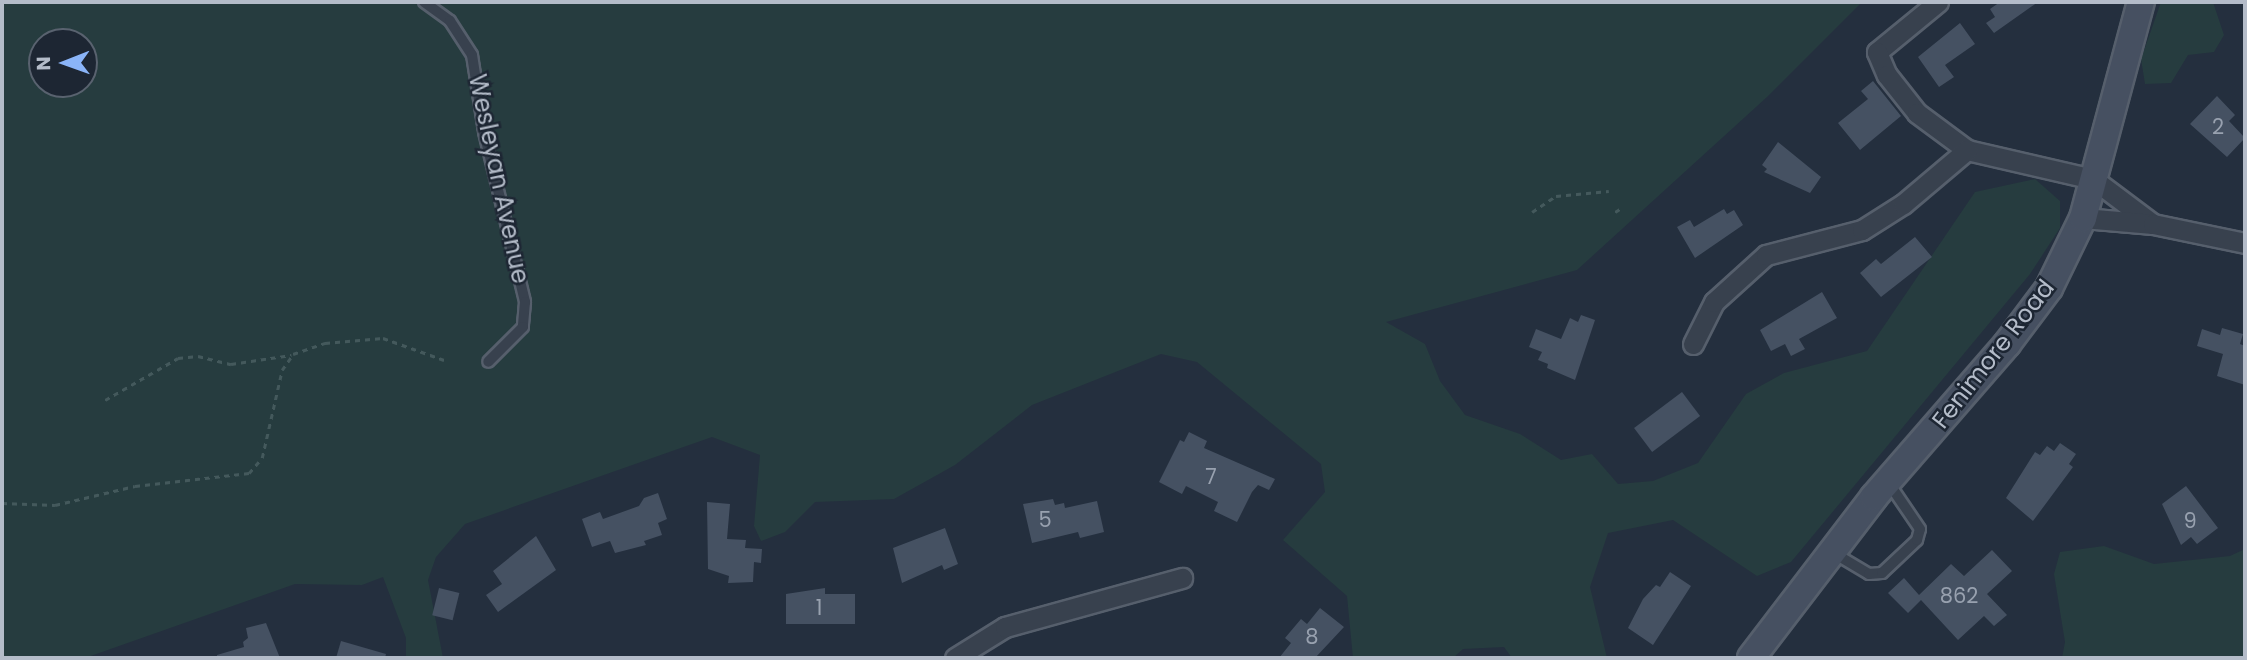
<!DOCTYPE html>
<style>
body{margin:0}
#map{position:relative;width:2247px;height:660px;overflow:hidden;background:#242f3e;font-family:Poppins,sans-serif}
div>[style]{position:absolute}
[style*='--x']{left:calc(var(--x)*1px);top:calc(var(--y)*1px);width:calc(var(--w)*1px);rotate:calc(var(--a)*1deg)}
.green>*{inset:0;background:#263c3f}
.building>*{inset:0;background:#455162;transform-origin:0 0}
.path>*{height:2.5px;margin-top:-1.25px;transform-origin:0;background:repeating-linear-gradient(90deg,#44595c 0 5px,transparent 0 10px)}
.roads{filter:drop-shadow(2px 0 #565f6c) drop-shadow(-2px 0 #565f6c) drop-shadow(0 2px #565f6c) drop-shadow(0 -2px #565f6c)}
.lane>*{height:10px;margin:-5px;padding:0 5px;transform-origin:5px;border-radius:5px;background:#38414e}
.street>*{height:19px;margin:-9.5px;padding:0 9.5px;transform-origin:9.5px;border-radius:9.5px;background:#38414e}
.secondary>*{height:26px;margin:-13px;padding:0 13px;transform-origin:13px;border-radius:13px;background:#465061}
span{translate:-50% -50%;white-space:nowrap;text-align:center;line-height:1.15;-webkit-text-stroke:5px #1d2633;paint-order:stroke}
.number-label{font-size:21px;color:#98a1af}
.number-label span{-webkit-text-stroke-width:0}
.street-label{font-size:24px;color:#b4bcc9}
.frame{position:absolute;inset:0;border:4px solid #b4bcc9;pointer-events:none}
.north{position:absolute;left:28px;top:28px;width:70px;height:70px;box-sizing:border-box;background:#1d2633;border:2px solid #59626f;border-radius:50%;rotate:269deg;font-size:19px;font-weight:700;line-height:28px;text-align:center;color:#b4bcc9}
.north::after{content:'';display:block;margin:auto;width:24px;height:32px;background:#8ab4f8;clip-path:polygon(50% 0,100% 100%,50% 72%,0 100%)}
</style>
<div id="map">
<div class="green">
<div style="clip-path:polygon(evenodd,2px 2px,1862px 2px,1767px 97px,1577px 270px,1386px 322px,1425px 344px,1440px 381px,1465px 415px,1520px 434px,1561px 460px,1592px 454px,1618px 484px,1653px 481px,1698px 463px,1746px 394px,1784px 373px,1867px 351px,1975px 192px,2035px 179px,2060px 201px,2060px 228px,2030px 274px,1791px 562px,1757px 576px,1673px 520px,1608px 533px,1590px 587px,1607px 658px,1512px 658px,1504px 647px,1463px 649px,1453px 658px,1353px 658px,1347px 596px,1283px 540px,1325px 492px,1321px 464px,1197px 362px,1161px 354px,1032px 405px,955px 465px,894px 499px,815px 502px,785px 532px,761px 541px,754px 526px,760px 455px,712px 437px,465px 524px,436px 557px,428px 580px,443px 658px,406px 658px,406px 638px,383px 577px,362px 585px,295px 584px,85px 658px,2px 658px,2px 2px,42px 42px,84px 42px,84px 84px,42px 84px,42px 42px)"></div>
<div style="clip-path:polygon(2161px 2px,2213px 2px,2224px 35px,2214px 52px,2188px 55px,2171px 83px,2145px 84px,2141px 59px)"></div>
<div style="clip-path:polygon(2104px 546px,2154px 564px,2230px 556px,2245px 549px,2245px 658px,2062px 658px,2065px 642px,2054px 574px,2060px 552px)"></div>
</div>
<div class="building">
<div style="clip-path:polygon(2000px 2px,2038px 2px,1994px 33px,1986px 23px,1995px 17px,1990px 9px)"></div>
<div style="clip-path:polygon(1960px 23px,1975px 44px,1945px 65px,1954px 77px,1939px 87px,1918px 57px)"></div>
<div style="clip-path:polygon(1873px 81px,1901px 116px,1860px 150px,1838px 123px,1868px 99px,1861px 91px)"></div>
<div style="clip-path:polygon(2217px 96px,2235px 115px,2229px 121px,2245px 138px,2227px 157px,2190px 124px)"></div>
<div style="clip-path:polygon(1778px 142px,1821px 177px,1810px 193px,1764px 172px,1767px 169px,1762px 165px)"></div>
<div style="clip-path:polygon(1724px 209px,1727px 214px,1734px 210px,1743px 225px,1695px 258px,1677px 227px,1690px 220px,1694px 227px)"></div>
<div style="clip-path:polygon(1915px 237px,1932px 257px,1881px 297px,1860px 273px,1876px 259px,1881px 264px)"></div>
<div style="clip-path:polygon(1822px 292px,1837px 318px,1799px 339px,1805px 349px,1791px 356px,1785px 344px,1771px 351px,1760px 330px)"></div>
<div style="clip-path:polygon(1581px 315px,1595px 320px,1575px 380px,1547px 368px,1548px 364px,1538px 360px,1542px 352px,1529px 347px,1536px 329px,1561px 339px,1570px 318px,1578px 322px)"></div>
<div style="clip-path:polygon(2222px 328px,2243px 334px,2240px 344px,2245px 346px,2245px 385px,2217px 376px,2223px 354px,2197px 346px,2202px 329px,2220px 335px)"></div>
<div style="left:1682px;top:392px;width:30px;height:60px;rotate:53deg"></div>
<div style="clip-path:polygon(1189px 432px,1207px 441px,1204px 448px,1275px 479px,1269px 490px,1258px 485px,1252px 492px,1237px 522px,1214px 511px,1218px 502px,1186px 486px,1182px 494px,1159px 482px,1180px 440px,1184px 442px)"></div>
<div style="clip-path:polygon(2060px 443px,2076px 454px,2069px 464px,2073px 467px,2033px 521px,2006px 498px,2035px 452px,2040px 455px,2047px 446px,2054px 451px)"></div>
<div style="clip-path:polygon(2186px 486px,2218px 528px,2197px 544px,2191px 537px,2181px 545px,2162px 504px)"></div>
<div style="clip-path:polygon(658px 493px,667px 519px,658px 523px,662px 535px,644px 541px,646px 545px,615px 553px,610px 541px,592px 547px,582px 519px,600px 512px,603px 519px,639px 506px,644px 498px)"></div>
<div style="clip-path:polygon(1053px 499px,1055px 505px,1064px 503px,1065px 508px,1097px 501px,1104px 532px,1080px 538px,1078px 532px,1032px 543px,1023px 504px)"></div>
<div style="clip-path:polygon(707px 502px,730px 504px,727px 539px,746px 540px,745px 548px,762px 549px,761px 563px,754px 562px,753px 582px,728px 583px,729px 576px,708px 569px)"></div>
<div style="clip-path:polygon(945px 528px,958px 564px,944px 570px,942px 565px,902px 583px,893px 548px)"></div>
<div style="clip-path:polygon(536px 536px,556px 570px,498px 612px,486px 595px,502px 584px,493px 571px)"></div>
<div style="clip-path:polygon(1992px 550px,2012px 571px,1987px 594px,2007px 615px,1994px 626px,1984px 616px,1958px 640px,1921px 600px,1908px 613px,1888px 593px,1904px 578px,1919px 595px,1951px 564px,1964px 576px)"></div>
<div style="clip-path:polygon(1670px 572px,1691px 586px,1653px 645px,1628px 628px,1643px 599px,1656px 585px,1660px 587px)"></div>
<div style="left:439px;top:588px;width:21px;height:28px;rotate:14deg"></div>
<div style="clip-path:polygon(825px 588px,825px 594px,855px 594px,855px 624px,786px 624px,786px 594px)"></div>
<div style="clip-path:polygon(1320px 608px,1344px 627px,1315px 658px,1279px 658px,1291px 643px,1285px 638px,1301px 619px,1307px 624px)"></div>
<div style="clip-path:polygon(266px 623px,280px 658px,217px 658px,217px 655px,244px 647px,243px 642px,248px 638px,246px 628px)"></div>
<div style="clip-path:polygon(341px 641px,386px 654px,385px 658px,336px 658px)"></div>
</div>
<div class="path">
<div style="--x:1532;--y:212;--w:29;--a:-34"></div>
<div style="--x:1556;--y:196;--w:53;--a:-5.4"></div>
<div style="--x:1615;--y:212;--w:9;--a:-32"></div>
<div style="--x:105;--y:400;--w:84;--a:-29.9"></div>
<div style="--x:178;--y:358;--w:20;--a:-6"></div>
<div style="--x:198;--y:356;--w:34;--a:14"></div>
<div style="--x:231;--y:364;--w:61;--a:-8.5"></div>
<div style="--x:2;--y:503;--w:53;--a:2.2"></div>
<div style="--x:55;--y:505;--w:82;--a:-13.4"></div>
<div style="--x:135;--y:486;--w:115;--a:-6.5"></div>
<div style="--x:249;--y:473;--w:20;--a:-49"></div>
<div style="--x:262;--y:458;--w:90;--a:-77.2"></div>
<div style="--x:282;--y:370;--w:19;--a:-55"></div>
<div style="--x:293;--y:354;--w:34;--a:-19"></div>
<div style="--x:325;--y:343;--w:58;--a:-4.9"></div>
<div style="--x:383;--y:338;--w:65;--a:19.8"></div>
</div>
<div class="roads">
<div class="lane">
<div style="--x:424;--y:2;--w:32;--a:36"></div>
<div style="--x:450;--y:21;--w:40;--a:57.1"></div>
<div style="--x:472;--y:55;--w:78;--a:81.1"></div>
<div style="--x:484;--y:132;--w:175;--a:76.4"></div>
<div style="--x:525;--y:302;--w:25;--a:95"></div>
<div style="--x:523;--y:327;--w:49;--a:135"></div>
<div style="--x:1832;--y:552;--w:43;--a:30.7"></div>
<div style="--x:1869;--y:574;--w:13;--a:-4"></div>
<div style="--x:1882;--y:573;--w:48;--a:-43.3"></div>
<div style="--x:1917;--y:540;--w:11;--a:-75"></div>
<div style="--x:1920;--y:529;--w:57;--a:-124.2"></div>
</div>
<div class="street">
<div style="--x:1938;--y:2;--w:79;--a:140.7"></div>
<div style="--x:1877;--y:52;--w:25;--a:67"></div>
<div style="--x:1887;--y:75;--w:48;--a:51.7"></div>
<div style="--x:1917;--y:113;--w:62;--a:36.5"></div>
<div style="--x:1967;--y:150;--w:129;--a:13"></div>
<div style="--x:2093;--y:179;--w:75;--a:36.9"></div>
<div style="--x:2083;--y:218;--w:70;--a:4.9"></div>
<div style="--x:2153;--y:224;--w:94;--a:11.7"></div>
<div style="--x:1693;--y:344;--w:47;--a:-63.4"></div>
<div style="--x:1714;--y:302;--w:70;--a:-42.1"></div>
<div style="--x:1766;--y:255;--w:99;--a:-14.6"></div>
<div style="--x:1862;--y:230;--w:49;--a:-32.4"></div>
<div style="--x:1903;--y:204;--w:84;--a:-40.2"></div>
<div style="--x:955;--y:658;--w:59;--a:-31.8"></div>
<div style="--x:1005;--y:627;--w:184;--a:-15.5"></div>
</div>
<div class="secondary">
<div style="--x:1751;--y:658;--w:203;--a:-52.6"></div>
<div style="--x:1874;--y:497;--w:203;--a:-49"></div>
<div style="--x:2007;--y:344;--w:70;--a:-53.1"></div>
<div style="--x:2049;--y:288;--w:78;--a:-64.1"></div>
<div style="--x:2083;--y:218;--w:224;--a:-75"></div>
</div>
</div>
<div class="number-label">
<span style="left:2218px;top:127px">2</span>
<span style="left:1211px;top:477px">7</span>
<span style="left:1045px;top:520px">5</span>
<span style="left:2190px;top:521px">9</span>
<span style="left:1959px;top:596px">862</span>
<span style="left:819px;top:608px">1</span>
<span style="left:1312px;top:637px">8</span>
</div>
<div class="street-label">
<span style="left:499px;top:179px;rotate:78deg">Wesleyan Avenue</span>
<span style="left:1993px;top:354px;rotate:-52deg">Fenimore Road</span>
</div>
<div class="frame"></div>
<div class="north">N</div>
</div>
